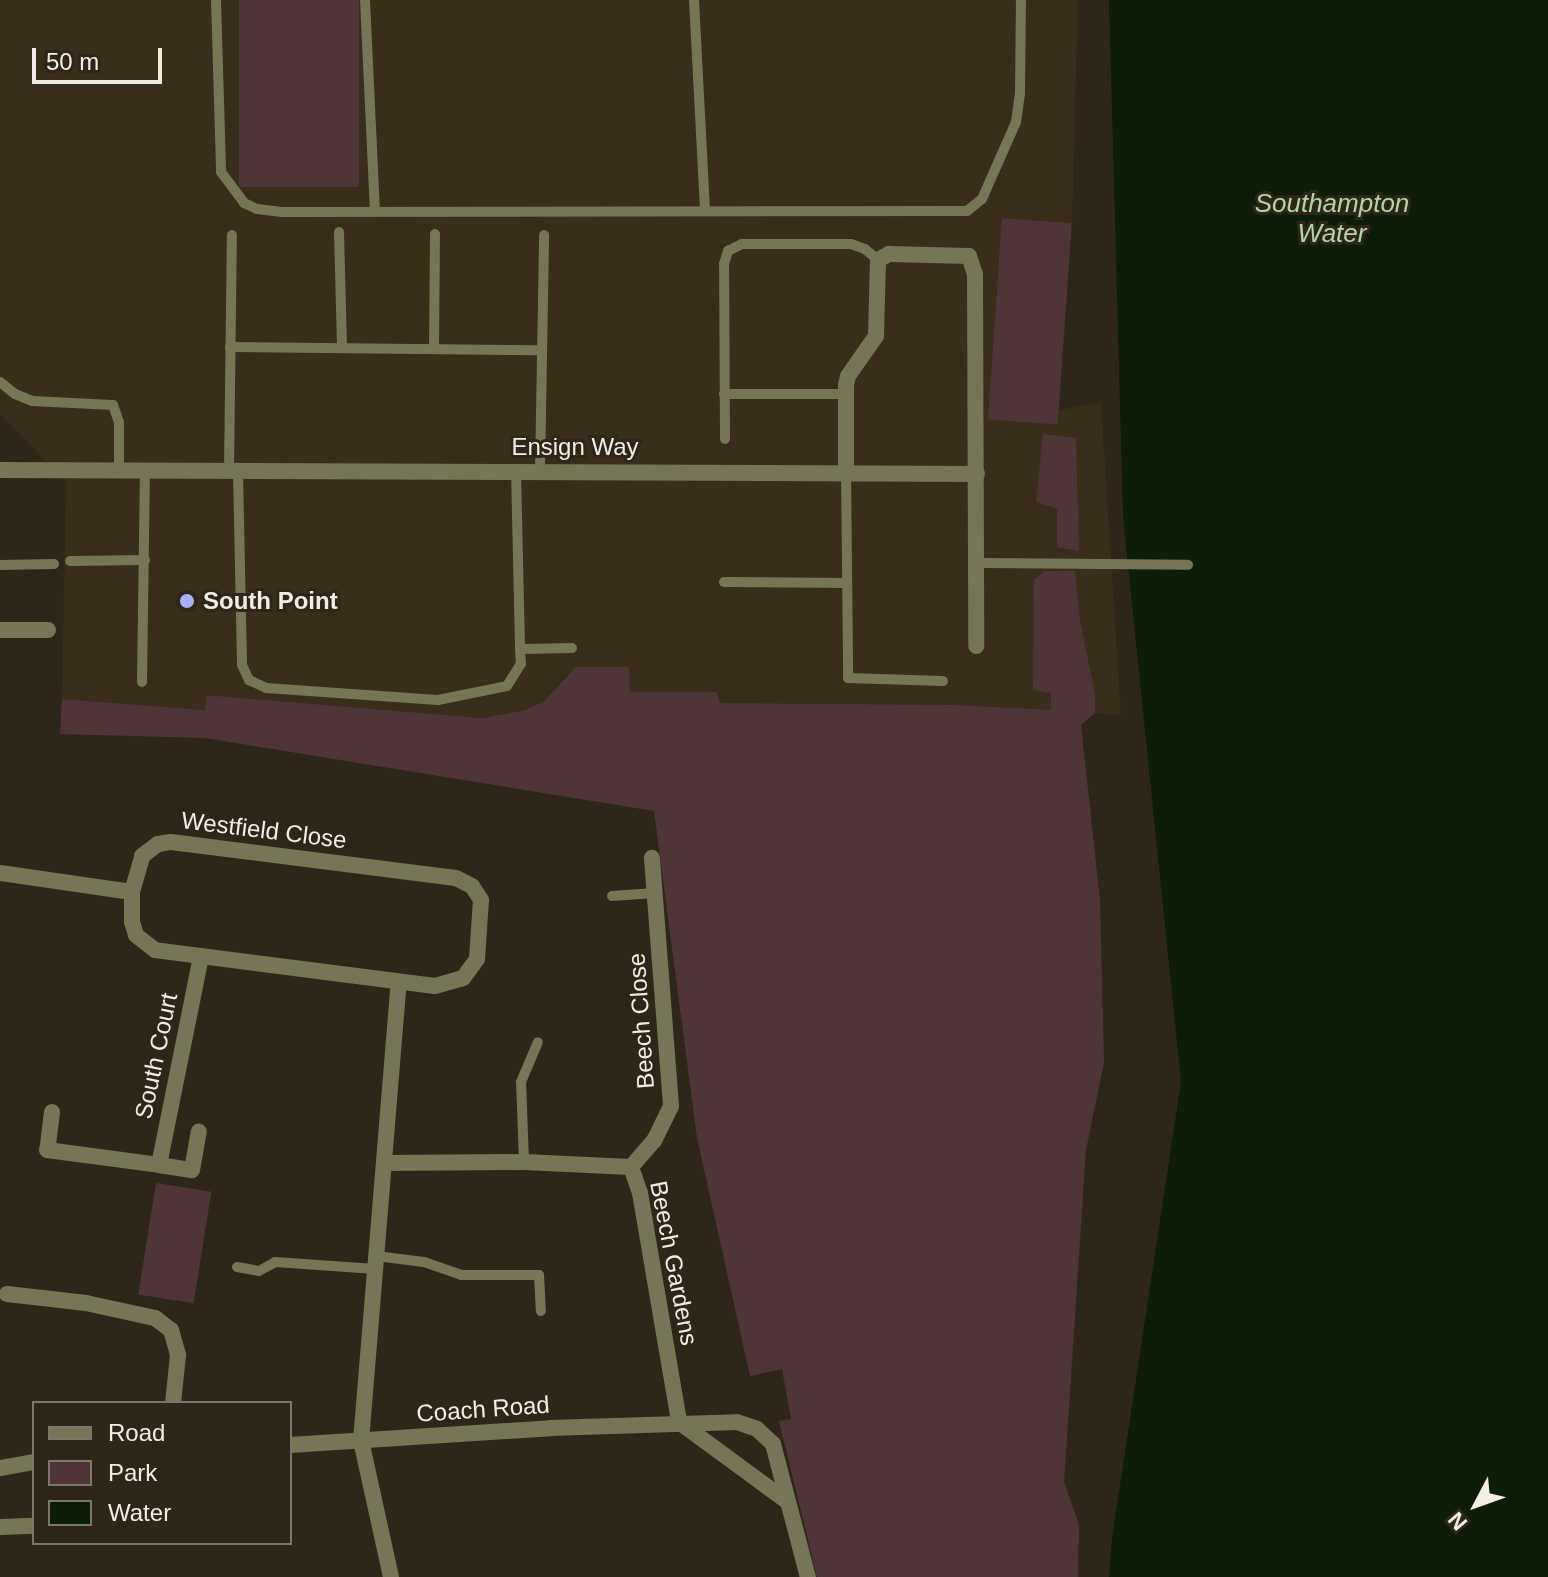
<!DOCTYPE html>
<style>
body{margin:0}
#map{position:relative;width:1548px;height:1577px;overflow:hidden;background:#2f261a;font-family:Arial,sans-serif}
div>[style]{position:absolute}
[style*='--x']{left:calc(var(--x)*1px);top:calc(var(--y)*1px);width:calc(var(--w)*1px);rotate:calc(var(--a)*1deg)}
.built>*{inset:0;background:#392d1b}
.green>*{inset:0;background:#4f3537;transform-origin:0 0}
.water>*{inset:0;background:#0e1d07}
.service>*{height:10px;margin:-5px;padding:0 5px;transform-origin:5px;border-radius:5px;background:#767555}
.minor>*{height:16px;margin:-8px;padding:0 8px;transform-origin:8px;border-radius:8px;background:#767555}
.dots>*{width:22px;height:22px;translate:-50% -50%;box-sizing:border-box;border:4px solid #2f261a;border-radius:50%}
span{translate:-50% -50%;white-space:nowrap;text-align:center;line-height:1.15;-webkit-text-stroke:6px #2f261a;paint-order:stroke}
.street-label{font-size:24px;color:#f2ede5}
.poi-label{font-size:24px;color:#f2ede5;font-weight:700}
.left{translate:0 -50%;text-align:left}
.water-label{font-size:26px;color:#b4d5a6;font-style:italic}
.legend{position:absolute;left:32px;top:1401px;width:260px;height:144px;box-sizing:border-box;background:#2f261a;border:2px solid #7d766b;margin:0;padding:10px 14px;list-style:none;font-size:24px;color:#f2ede5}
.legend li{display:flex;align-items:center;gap:16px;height:40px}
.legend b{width:40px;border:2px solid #7d766b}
.north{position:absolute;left:1436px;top:1465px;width:80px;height:80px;-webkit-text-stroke:6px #2f261a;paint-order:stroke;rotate:229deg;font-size:22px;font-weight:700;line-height:32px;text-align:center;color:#f2ede5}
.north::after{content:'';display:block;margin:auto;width:28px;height:36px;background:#f2ede5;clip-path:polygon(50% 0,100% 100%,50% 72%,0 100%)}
.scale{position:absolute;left:32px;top:48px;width:130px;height:36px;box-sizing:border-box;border:4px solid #f2ede5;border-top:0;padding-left:10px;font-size:24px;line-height:28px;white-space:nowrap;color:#f2ede5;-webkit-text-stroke:6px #2f261a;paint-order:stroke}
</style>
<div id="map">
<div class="built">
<div style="clip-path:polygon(0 0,1078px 0,1072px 223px,1002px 218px,1005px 419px,1101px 403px,1121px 715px,958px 705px,720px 703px,717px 692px,630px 692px,628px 667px,576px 667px,544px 701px,526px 710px,482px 718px,206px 695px,205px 710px,62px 699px,66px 481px,0 415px)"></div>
</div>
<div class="green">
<div style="left:239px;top:0;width:120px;height:187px"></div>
<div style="left:1002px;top:218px;width:70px;height:202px;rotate:4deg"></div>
<div style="clip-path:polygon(1043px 434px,1076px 438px,1079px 551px,1057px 547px,1057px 509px,1036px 502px)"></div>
<div style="clip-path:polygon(1045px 571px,1075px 571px,1079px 615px,1095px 694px,1095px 713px,1081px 725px,1100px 900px,1104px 1062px,1086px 1150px,1064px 1482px,1079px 1525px,1078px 1577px,817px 1577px,779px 1421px,791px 1419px,782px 1369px,750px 1376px,697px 1138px,654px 811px,205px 738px,60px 734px,62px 699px,205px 710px,206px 695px,482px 718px,526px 710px,544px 701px,576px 667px,629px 667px,630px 692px,717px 692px,720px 703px,958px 705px,1051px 710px,1051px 693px,1033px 690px,1034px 580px)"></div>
<div style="left:156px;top:1183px;width:56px;height:113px;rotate:9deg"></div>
</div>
<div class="water">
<div style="clip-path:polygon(1109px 0,1548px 0,1548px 1577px,1109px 1577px,1112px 1538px,1181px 1082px,1123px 516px)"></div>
</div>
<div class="service">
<div style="--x:216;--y:0;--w:172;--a:88.3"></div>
<div style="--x:221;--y:172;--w:39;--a:53"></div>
<div style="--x:244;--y:203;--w:14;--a:25"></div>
<div style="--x:257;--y:209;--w:25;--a:7"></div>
<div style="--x:282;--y:212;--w:685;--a:-0.08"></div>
<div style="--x:967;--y:211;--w:19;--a:-39"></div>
<div style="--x:982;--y:199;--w:84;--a:-66.2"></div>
<div style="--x:1016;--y:122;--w:30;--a:-82"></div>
<div style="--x:1020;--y:92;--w:92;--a:-89.4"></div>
<div style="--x:365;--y:0;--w:211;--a:87.3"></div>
<div style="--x:694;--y:0;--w:211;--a:87"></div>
<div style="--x:339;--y:232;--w:116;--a:88.5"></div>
<div style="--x:230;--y:347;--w:311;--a:0.6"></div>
<div style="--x:434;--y:349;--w:115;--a:-89.5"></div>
<div style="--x:0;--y:382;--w:19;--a:39"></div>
<div style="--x:15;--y:394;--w:18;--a:22"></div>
<div style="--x:32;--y:401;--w:81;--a:2.8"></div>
<div style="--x:113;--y:405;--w:18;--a:71"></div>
<div style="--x:119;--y:422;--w:50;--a:90"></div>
<div style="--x:724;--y:394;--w:122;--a:0"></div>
<div style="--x:725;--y:439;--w:175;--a:-90.3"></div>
<div style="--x:724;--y:264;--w:14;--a:-73"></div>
<div style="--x:728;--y:251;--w:16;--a:-27"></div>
<div style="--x:742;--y:244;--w:109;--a:0"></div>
<div style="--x:851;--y:244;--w:15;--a:20"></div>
<div style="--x:865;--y:249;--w:17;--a:40"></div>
<div style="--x:846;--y:470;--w:208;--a:89.4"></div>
<div style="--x:848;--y:678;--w:95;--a:1.8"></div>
<div style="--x:516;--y:471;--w:178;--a:88.7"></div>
<div style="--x:520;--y:649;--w:52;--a:-1.1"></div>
<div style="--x:540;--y:471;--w:236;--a:-89"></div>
<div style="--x:229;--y:472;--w:237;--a:-89.3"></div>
<div style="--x:238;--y:472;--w:193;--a:88.8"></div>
<div style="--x:242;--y:665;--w:17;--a:65"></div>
<div style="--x:249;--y:680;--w:19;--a:25"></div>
<div style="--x:266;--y:688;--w:172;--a:4"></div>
<div style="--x:438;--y:700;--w:70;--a:-11.5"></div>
<div style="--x:507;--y:686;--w:26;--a:-58"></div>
<div style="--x:521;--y:664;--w:15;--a:-94"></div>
<div style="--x:70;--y:561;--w:75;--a:-0.8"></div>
<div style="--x:976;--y:563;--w:212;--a:0.5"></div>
<div style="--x:0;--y:565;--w:54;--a:-1.1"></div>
<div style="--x:724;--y:582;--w:123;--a:0.5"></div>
<div style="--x:142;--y:682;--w:210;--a:-89.2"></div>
<div style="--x:612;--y:896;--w:43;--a:-4"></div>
<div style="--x:524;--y:1162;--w:80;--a:-92.1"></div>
<div style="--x:521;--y:1082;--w:43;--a:-67"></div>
<div style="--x:376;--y:1256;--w:48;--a:7.1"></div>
<div style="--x:424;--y:1262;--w:39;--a:19"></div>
<div style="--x:461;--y:1275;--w:78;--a:0"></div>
<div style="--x:539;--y:1275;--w:36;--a:87"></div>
<div style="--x:237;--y:1267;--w:22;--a:10"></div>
<div style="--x:259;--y:1271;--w:18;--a:-29"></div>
<div style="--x:275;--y:1262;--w:101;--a:4"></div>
</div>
<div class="minor">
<div style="--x:0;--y:470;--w:977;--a:0.23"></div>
<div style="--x:846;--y:470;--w:85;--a:-90"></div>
<div style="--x:846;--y:385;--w:9;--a:-77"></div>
<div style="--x:848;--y:376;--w:49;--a:-55"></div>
<div style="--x:876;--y:336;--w:76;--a:-88.5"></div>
<div style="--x:878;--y:260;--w:13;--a:-29"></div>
<div style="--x:889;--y:254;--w:80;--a:1.4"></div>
<div style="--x:969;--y:256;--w:19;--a:72"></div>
<div style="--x:975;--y:274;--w:372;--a:89.8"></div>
<div style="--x:0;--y:630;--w:48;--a:0"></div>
<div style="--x:171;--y:842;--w:287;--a:7.2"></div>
<div style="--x:456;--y:878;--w:18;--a:27"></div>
<div style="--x:472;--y:886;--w:17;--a:57"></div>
<div style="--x:481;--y:900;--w:59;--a:93.9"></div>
<div style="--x:477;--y:959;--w:24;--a:126"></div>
<div style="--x:463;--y:978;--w:29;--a:164"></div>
<div style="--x:435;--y:986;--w:282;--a:-172.7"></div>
<div style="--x:155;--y:950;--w:24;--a:-142"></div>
<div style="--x:136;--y:935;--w:14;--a:-107"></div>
<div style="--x:132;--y:922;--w:30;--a:-90"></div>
<div style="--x:132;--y:892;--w:37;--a:-74"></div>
<div style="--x:142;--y:856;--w:20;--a:-37"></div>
<div style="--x:158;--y:844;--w:13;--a:-9"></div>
<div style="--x:0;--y:873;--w:133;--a:8.2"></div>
<div style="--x:52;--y:1112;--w:38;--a:97"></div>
<div style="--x:47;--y:1150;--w:113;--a:7.6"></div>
<div style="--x:159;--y:1165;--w:213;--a:-78.6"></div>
<div style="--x:384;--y:1163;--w:140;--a:-0.4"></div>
<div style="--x:524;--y:1162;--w:107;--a:2.7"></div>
<div style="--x:631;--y:1167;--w:28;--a:71"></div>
<div style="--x:640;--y:1193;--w:232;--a:80.3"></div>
<div style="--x:679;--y:1422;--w:135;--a:36.3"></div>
<div style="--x:159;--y:1165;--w:33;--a:9"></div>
<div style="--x:192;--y:1170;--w:39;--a:-80"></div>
<div style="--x:631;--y:1167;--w:35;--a:-49"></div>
<div style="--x:654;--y:1141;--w:39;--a:-64"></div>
<div style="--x:671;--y:1106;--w:249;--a:-94.4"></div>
<div style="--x:7;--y:1294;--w:80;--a:6.5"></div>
<div style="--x:86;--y:1303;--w:71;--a:12.3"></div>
<div style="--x:155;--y:1318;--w:20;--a:37"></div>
<div style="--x:171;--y:1330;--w:26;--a:74"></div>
<div style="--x:178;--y:1355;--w:48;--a:95.9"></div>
<div style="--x:290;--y:1445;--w:261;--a:-3.7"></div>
<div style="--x:550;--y:1428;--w:187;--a:-1.8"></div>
<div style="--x:737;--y:1422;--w:21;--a:19"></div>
<div style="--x:757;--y:1429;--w:22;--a:43"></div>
<div style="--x:773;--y:1444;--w:138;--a:75.3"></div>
<div style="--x:0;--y:1468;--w:35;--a:-10"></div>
<div style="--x:0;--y:1527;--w:34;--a:-2"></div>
<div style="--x:391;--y:1577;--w:139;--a:-102.4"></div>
<div style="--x:361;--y:1441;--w:460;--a:-85.3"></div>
</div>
<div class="dots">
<div style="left:187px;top:601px;background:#adaffb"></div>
</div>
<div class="street-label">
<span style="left:575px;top:447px">Ensign Way</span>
<span style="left:264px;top:830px;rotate:7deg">Westfield Close</span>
<span style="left:641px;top:1021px;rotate:-94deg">Beech Close</span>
<span style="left:156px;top:1056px;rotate:-78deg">South Court</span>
<span style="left:674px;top:1263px;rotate:79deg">Beech Gardens</span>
<span style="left:483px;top:1409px;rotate:-4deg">Coach Road</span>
</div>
<div class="poi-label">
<span class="left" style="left:203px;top:601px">South Point</span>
</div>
<div class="water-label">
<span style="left:1332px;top:219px">Southampton<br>Water</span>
</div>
<ul class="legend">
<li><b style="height:10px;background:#767555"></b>Road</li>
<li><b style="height:22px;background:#4f3537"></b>Park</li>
<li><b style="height:22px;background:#0e1d07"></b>Water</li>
</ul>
<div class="north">N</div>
<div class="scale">50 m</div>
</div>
